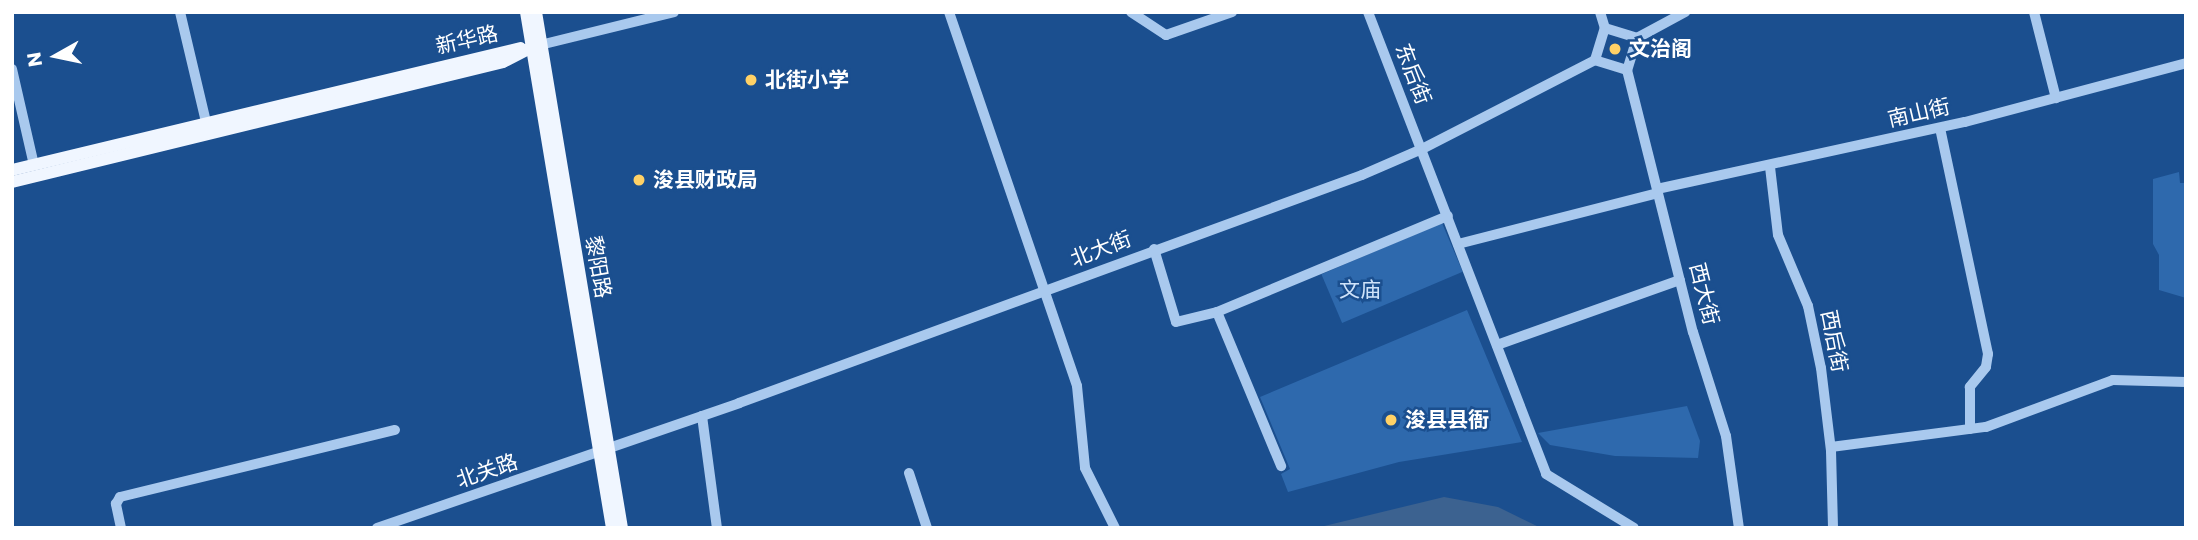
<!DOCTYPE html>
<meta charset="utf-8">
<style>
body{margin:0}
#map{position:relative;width:2198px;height:540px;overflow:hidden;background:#1b4f8f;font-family:Poppins,"Noto Sans SC",sans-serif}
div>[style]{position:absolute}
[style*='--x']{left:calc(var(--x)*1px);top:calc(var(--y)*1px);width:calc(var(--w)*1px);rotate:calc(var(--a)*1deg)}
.green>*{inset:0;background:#2e69ad;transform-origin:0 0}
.water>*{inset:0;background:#3c6290}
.minor>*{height:10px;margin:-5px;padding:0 5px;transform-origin:5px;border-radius:5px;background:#a9c9ee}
.major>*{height:12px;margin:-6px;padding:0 6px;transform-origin:6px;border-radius:6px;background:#f0f6ff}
.dots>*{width:19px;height:19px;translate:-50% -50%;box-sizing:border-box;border:4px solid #1b4f8f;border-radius:50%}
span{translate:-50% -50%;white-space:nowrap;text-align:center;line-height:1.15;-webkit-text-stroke:5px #1b4f8f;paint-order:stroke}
.street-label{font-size:21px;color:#fff}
.poi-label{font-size:21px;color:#fff;font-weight:700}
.left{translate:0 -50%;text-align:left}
.park-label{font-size:21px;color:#cfe3fa}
.frame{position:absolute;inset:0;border:14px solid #fff;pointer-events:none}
.north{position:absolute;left:21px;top:21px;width:70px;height:70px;-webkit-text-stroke:5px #1b4f8f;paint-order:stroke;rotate:261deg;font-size:19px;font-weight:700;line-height:28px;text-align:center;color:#fff}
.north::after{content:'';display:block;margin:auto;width:24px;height:32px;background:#fff;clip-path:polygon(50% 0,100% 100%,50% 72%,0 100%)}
</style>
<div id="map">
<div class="green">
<div style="clip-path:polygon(2179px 172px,2180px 183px,2186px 183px,2186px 298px,2159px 290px,2159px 255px,2153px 244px,2153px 179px)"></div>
<div style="left:1442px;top:223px;width:53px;height:131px;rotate:67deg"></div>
<div style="clip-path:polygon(1467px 310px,1522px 442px,1399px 462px,1288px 492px,1281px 474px,1290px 469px,1260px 397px)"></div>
<div style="clip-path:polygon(1687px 406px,1700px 441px,1698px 458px,1615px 456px,1550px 445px,1538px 433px)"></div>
</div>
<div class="water">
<div style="clip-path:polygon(1444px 497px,1498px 507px,1541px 528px,1316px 528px)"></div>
</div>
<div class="minor">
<div style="--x:180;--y:12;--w:113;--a:76.7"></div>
<div style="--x:949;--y:12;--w:395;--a:71.1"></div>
<div style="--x:1077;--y:386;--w:82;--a:84.4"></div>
<div style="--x:1085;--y:468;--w:67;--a:63.4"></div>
<div style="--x:1131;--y:12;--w:42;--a:33.3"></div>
<div style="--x:1166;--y:35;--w:70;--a:-19.2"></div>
<div style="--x:1368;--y:12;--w:495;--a:68.9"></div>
<div style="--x:1546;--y:474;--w:103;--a:31.5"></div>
<div style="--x:1600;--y:12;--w:17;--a:73"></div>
<div style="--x:2034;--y:12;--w:89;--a:75.7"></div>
<div style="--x:1605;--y:28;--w:34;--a:17"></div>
<div style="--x:1637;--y:38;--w:34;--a:107"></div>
<div style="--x:1627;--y:70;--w:34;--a:-163"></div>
<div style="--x:1595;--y:60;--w:34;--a:-73"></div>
<div style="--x:1637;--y:38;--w:55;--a:-28.4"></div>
<div style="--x:536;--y:46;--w:142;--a:-13.8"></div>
<div style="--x:12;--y:69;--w:98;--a:77.1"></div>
<div style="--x:1627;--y:70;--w:270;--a:75.9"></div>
<div style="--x:1693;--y:332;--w:109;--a:72.4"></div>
<div style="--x:1726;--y:436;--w:93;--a:82"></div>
<div style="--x:1940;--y:128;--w:231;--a:78"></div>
<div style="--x:1988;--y:354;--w:13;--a:99"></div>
<div style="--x:1986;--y:367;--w:26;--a:129"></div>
<div style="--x:1970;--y:387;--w:42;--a:90"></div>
<div style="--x:1770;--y:167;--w:68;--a:83.3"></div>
<div style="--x:1778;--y:235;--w:77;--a:67.1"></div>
<div style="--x:1808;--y:306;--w:63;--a:78.2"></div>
<div style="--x:1821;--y:368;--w:84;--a:83.1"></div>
<div style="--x:1831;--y:451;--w:77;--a:88.5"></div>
<div style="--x:1657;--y:189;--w:315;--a:-12.3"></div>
<div style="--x:1965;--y:122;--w:229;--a:-14.9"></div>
<div style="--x:1458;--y:244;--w:206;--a:-14.3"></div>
<div style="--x:1154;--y:249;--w:76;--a:73.2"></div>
<div style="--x:1176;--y:322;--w:42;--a:-13.7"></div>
<div style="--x:1217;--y:312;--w:167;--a:67.4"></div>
<div style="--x:1217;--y:312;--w:250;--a:-22.6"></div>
<div style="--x:1497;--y:345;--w:194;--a:-19.6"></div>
<div style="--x:702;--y:416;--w:113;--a:82.4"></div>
<div style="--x:1831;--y:447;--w:156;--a:-7.4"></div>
<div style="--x:1986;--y:427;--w:135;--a:-20.3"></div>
<div style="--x:2113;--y:380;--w:73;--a:1.6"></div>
<div style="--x:909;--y:473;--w:58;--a:71.9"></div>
<div style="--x:121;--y:528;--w:25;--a:-102"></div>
<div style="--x:116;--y:504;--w:8;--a:-60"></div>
<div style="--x:120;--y:497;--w:283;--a:-13.7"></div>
<div style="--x:377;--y:528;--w:383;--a:-19"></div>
<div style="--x:739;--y:403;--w:663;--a:-20.1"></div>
<div style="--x:1362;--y:175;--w:65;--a:-23.4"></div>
<div style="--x:1422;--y:149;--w:195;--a:-27.2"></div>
</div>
<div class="major">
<div style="--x:526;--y:12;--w:523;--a:80.54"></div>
<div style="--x:536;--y:12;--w:523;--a:80.54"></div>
<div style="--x:12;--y:170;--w:523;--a:-13.48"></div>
<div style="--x:12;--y:182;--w:505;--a:-13.73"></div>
<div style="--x:503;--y:62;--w:33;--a:-27"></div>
</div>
<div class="dots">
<div style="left:1615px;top:49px;background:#ffd166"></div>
<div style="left:751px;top:80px;background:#ffd166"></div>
<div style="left:639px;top:180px;background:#ffd166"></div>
<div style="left:1391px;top:420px;background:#ffd166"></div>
</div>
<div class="street-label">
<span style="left:467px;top:40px;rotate:-13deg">新华路</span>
<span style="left:1413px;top:74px;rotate:69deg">东后街</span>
<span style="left:1919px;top:113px;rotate:-13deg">南山街</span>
<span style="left:1101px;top:249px;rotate:-21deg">北大街</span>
<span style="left:598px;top:267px;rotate:80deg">黎阳路</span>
<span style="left:1704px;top:294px;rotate:76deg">西大街</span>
<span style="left:1834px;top:341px;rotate:79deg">西后街</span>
<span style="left:487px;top:471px;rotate:-19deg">北关路</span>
</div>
<div class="poi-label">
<span class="left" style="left:1629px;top:49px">文治阁</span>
<span class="left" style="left:765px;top:80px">北街小学</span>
<span class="left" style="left:653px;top:180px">浚县财政局</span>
<span class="left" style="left:1405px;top:420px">浚县县衙</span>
</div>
<div class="park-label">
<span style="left:1360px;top:290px">文庙</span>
</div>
<div class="frame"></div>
<div class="north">N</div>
</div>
